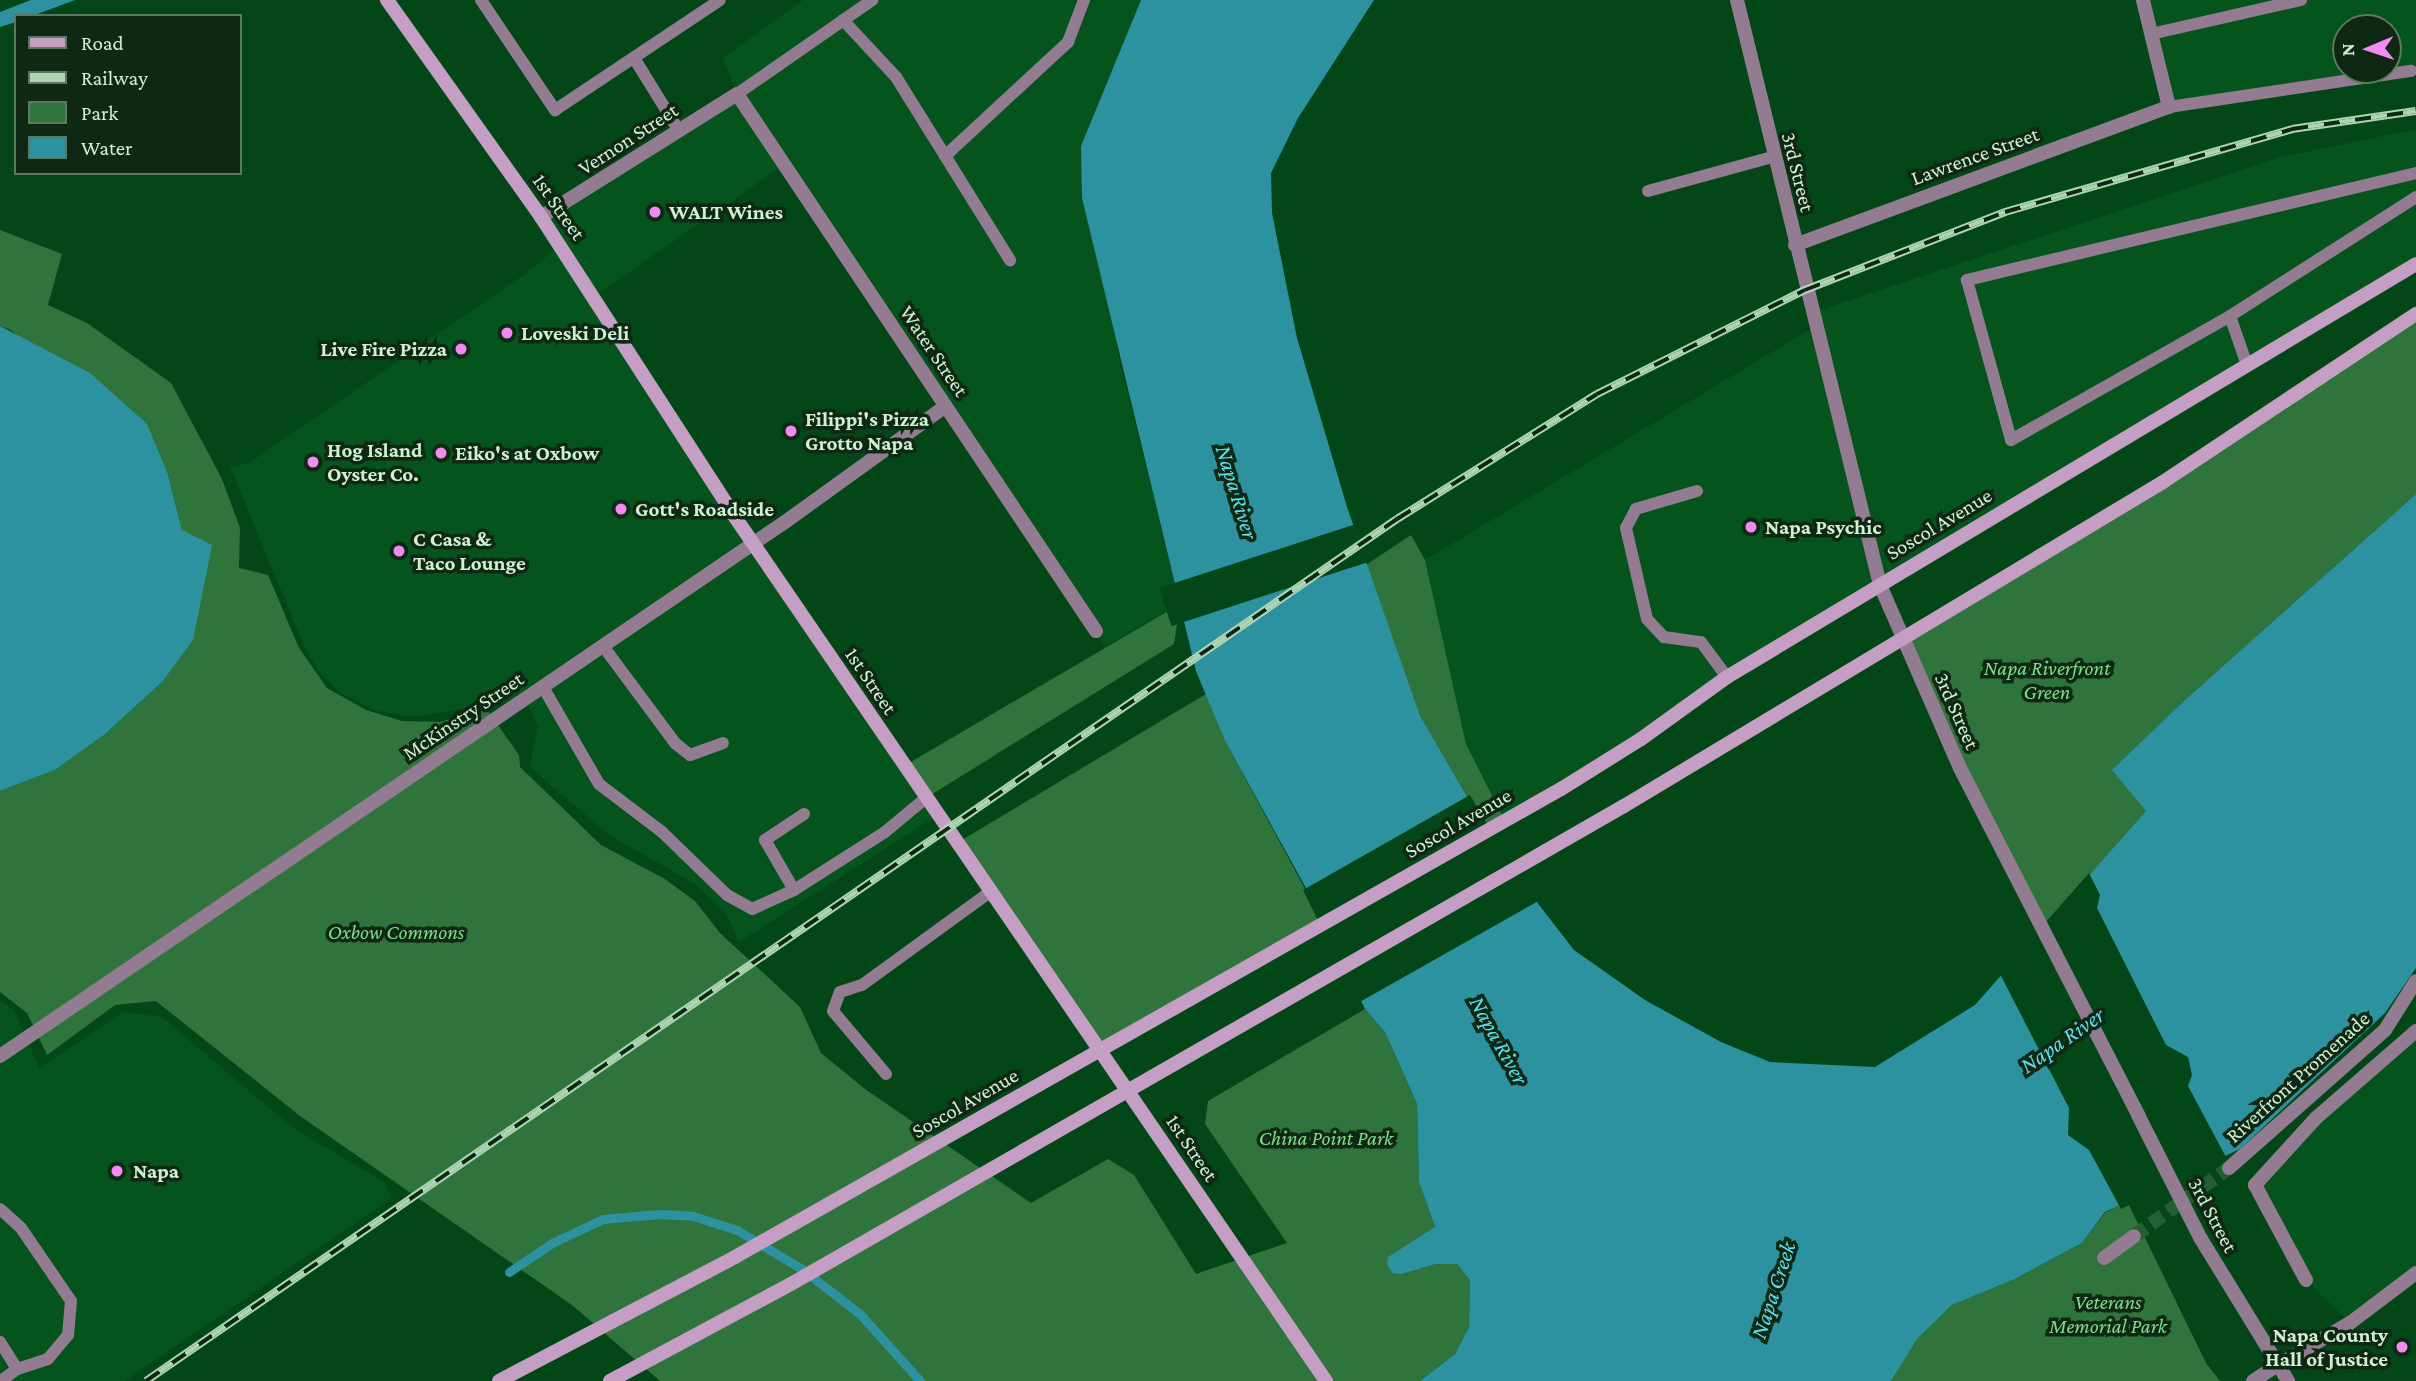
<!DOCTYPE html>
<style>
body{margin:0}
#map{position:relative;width:2416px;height:1381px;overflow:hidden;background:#034718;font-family:"Crimson Pro",serif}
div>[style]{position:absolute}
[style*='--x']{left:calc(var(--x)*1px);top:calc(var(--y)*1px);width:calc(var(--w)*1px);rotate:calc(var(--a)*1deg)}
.built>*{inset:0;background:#05531d}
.green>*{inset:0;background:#30743d}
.water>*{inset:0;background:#2d929f}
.pier>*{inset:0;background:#034718;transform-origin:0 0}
.stream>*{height:9px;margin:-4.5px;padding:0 4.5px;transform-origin:4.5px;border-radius:4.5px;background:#2d929f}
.pedestrian-tunnel>*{height:14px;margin-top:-7px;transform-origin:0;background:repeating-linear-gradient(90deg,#226034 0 14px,transparent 0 21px)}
.service>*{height:12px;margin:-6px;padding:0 6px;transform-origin:6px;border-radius:6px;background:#937b92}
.pedestrian>*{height:14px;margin:-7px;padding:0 7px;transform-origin:7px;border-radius:7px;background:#937b92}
.minor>*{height:14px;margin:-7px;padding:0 7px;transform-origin:7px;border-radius:7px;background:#937b92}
.tertiary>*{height:14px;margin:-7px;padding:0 7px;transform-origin:7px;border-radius:7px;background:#937b92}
.secondary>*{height:14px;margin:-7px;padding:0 7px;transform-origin:7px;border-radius:7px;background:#c59ec3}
.rail>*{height:8px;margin-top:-4px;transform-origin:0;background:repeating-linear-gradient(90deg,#0f2813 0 16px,#afd4b4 0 32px);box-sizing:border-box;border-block:2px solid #afd4b4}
.tertiary-bridge>*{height:14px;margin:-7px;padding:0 7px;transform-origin:7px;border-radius:7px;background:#937b92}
.dots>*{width:19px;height:19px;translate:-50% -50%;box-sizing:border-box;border:4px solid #0f2813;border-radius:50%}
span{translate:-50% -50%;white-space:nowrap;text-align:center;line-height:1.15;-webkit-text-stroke:7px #0f2813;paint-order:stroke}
.street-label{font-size:21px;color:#d1f0d3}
.poi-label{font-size:21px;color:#d1f0d3;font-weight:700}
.left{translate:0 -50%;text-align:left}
.right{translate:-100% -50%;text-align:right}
.park-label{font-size:21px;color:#7edd8c;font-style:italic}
.water-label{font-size:23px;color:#5cdeef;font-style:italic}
.legend{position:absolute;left:14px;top:14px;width:228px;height:161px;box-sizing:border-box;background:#0f2813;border:2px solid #5d7860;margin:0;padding:9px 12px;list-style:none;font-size:21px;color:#d1f0d3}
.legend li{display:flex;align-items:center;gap:14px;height:35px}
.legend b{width:35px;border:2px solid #5d7860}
.north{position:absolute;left:2332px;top:14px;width:70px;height:70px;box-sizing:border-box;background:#0f2813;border:2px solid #5d7860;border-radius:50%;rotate:268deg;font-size:19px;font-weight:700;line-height:28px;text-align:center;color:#d1f0d3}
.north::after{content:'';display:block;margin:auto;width:24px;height:32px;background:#f38af2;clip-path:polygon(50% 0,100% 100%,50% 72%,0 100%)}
</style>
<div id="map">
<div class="built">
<div style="clip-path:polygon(803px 0,1141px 0,1081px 146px,1120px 364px,1180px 604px,1105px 646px,785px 164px,595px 296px,938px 815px,739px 942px,727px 915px,697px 885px,609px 835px,530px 767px,538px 726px,525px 699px,411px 717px,373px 710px,338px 691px,319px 672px,305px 648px,230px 467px,249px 463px,528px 272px,560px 245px,541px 217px,737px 94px,723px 58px)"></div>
<div style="clip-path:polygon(evenodd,2143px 0,2416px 0,2416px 70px,2169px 107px,2143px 0,2346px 28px,2388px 28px,2388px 70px,2346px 70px,2346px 28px)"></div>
<div style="clip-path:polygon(2416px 129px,2416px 264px,1505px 821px,1466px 744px,1425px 560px,1814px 327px,1811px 313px,2277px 158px)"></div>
<div style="clip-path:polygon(0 1000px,14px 1010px,39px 1068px,123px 1012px,162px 1017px,292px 1127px,384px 1182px,392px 1198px,125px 1381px,0 1381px)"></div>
<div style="clip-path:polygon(2416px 1031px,2416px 1274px,2350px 1323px,2306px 1280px,2255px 1185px)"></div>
</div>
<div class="green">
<div style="clip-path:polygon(0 230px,62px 254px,48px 305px,87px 323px,171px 383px,222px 479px,240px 528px,239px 568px,268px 575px,299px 648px,327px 688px,366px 710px,402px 721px,440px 722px,486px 708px,519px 755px,520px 767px,601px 845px,665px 879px,695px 901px,720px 933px,800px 1007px,821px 1053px,865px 1089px,1031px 1203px,1108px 1159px,1134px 1175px,1196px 1274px,1287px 1243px,1205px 1124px,1208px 1101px,1365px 1009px,1385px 1032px,1417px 1104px,1419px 1182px,1435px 1227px,1417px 1241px,1402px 1274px,1436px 1264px,1457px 1264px,1470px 1280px,1469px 1327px,1455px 1354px,1420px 1381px,660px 1381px,572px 1305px,300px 1116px,156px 1001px,115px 1005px,47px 1055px,27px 1013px,0 992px,0 791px,55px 770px,104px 735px,162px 682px,182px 530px,168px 475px,11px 330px,0 326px)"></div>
<div style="clip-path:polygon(2416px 315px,2416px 494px,2186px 699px,2113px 770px,2146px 811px,2044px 931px,1901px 638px,2163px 482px)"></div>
<div style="clip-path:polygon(1411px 535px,1425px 560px,1466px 744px,1505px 821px,1488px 830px,1419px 716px,1366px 565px)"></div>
<div style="clip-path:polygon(1180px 604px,1174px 644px,926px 798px,904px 766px)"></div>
<div style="clip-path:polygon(1206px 694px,1225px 741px,1324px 924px,1099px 1050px,957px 843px)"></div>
<div style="clip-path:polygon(2127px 1201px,2206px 1363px,2220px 1381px,1891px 1381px,1916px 1339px,1952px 1305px,2015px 1279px,2082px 1243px,2105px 1213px)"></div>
</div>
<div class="water">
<div style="clip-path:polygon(31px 0,75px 0,32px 16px,16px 16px,16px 22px,0 27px,0 12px)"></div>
<div style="clip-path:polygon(1141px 0,1374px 0,1298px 118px,1271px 173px,1272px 213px,1297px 338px,1347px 507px,1420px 716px,1505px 861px,1574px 950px,1645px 1000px,1721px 1042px,1770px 1062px,1875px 1067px,1975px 1005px,2146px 811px,2112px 770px,2186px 699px,2416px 494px,2416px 968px,2385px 1013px,2240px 1149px,2105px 1212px,2082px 1243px,2015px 1279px,1952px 1305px,1917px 1339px,1891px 1381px,1420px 1381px,1455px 1354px,1469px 1327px,1470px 1280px,1457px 1264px,1436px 1264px,1402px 1274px,1392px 1273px,1387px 1264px,1388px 1257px,1435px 1227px,1419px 1182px,1417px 1104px,1385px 1032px,1365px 1009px,1306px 888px,1225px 741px,1196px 671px,1082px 198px,1081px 146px)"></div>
<div style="clip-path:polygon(0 326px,90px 373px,147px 424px,168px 475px,182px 530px,212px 545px,193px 640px,162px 682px,104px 735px,55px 770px,0 791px)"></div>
</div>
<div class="pier">
<div style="left:1356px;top:524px;width:40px;height:207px;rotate:72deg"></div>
<div style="clip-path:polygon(1470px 795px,1508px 859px,1540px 900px,1358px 1003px,1303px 890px)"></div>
<div style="clip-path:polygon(2089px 873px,2100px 895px,2097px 908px,2166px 1045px,2188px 1057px,2192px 1075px,2188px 1086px,2227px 1159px,2121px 1209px,2089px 1150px,2068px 1135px,2069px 1108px,2000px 974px)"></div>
</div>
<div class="stream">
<div style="--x:509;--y:1272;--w:52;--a:-34"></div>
<div style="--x:552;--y:1243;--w:56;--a:-25.2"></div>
<div style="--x:603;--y:1219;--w:56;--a:-5.1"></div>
<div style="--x:659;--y:1214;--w:34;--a:3"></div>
<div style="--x:693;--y:1216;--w:46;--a:17.7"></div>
<div style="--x:737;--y:1230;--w:76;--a:31"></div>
<div style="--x:802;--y:1269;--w:75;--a:37.9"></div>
<div style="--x:861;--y:1315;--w:89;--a:48.2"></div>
</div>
<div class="pedestrian-tunnel">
<div style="--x:2134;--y:1236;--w:117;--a:-35.6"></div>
</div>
<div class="service">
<div style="--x:481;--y:0;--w:133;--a:56.1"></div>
<div style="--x:555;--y:110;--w:198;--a:-33.7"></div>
<div style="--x:843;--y:20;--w:78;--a:47.1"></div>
<div style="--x:896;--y:77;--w:216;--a:58.1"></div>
<div style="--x:2151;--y:34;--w:154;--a:-12.8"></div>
<div style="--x:634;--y:58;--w:86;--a:58.3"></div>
<div style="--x:737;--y:94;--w:165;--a:-34.8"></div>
<div style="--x:2169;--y:107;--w:245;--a:-8.5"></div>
<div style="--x:945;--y:156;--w:168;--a:-42.8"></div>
<div style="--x:1068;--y:42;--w:45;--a:-69.1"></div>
<div style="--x:2416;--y:173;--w:462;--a:166.6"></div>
<div style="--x:1967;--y:280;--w:166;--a:74.6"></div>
<div style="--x:2011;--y:440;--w:252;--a:-29.5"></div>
<div style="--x:2230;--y:316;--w:221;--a:-32.6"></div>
<div style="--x:1648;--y:191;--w:129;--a:-15.3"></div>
<div style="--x:2230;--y:316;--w:52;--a:70.9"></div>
<div style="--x:1697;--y:491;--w:64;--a:163.6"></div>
<div style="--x:1636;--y:509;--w:21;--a:118"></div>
<div style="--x:1626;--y:528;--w:93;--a:77"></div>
<div style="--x:1647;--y:619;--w:25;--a:47"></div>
<div style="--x:1664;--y:637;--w:37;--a:8"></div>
<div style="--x:1701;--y:642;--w:44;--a:53.4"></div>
<div style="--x:603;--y:646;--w:121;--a:53.4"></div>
<div style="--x:675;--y:743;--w:19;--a:39"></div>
<div style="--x:690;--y:755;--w:35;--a:-20"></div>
<div style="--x:543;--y:687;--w:112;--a:60"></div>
<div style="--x:599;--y:784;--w:78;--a:37.2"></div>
<div style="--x:661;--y:831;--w:92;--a:44.1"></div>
<div style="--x:727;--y:895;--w:29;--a:29"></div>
<div style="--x:752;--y:909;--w:46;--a:-24.3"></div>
<div style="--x:794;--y:890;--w:108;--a:-32.5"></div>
<div style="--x:885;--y:832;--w:53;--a:-39.7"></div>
<div style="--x:794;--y:890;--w:58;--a:-120.1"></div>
<div style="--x:765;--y:840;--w:47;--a:-33.7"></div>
<div style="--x:886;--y:1074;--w:82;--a:-130.1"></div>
<div style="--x:833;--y:1011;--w:20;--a:-70"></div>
<div style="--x:840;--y:992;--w:23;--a:-18"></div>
<div style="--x:862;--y:985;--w:158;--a:-36"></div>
<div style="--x:0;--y:1209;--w:28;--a:42"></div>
<div style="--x:21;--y:1228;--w:88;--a:55.6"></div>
<div style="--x:71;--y:1301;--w:34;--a:95"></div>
<div style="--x:68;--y:1335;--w:31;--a:130"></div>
<div style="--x:48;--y:1359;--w:33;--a:162"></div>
<div style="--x:17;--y:1369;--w:32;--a:-122"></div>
<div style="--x:1;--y:1381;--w:20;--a:-37"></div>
</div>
<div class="pedestrian">
<div style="--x:2229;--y:1168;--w:208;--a:-41.5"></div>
<div style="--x:2385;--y:1030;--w:58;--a:-57.7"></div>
<div style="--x:2104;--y:1258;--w:37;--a:-36"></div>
<div style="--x:2306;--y:1280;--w:108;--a:-118.2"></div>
<div style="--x:2255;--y:1185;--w:91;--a:-47.7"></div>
<div style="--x:2316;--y:1118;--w:133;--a:-41"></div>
</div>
<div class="minor">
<div style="--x:541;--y:217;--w:231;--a:-32.1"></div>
<div style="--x:737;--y:94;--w:646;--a:56.24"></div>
<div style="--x:1795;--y:245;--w:399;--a:-20.3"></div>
<div style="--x:2169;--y:107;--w:110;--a:-103.7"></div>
<div style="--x:0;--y:1056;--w:949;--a:-34.23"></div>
<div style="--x:785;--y:522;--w:198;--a:-35.8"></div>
<div style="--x:2278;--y:1365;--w:83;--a:-30.3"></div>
<div style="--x:2350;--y:1323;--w:83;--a:-37.1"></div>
</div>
<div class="tertiary">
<div style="--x:1737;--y:0;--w:602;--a:76.26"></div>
<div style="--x:1880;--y:585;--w:200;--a:66.4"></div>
<div style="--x:1960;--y:768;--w:390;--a:62.8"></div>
<div style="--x:2201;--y:1239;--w:167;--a:58.5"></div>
<div style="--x:2253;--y:1381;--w:30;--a:-33"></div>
</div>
<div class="secondary">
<div style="--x:387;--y:0;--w:266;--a:54.6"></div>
<div style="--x:541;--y:217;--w:357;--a:57.1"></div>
<div style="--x:735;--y:517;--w:1047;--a:55.63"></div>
<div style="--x:499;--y:1381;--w:267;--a:-27.7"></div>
<div style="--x:735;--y:1257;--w:949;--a:-29.54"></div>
<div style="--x:1561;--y:789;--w:94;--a:-32"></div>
<div style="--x:1641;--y:739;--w:106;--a:-35.8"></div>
<div style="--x:1727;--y:677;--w:803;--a:-30.94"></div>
<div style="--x:610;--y:1381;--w:205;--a:-28.2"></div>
<div style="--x:791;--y:1284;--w:960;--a:-29.85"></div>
<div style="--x:1624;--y:806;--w:629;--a:-31.01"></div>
<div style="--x:2163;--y:482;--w:304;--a:-33.6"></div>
</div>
<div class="rail">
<div style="--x:146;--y:1381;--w:1519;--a:-34.57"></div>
<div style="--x:1397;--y:519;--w:236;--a:-32"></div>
<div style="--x:1597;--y:394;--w:233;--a:-26.6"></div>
<div style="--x:1805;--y:290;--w:215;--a:-21.3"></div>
<div style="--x:2005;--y:212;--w:299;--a:-16.1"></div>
<div style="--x:2292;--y:129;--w:125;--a:-8.3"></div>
</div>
<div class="tertiary-bridge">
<div style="--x:2138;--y:1115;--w:139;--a:63.1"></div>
</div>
<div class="dots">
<div style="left:655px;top:212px;background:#f38af2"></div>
<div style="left:507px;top:333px;background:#f38af2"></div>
<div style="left:461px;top:349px;background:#f38af2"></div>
<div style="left:791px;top:431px;background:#f38af2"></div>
<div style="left:441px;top:453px;background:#f38af2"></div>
<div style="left:313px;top:462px;background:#f38af2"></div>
<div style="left:621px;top:509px;background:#f38af2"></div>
<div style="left:1751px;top:527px;background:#f38af2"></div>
<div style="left:399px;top:551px;background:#f38af2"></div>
<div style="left:117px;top:1171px;background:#f38af2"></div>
<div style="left:2402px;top:1347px;background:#f38af2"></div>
</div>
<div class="street-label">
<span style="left:628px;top:139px;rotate:-33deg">Vernon Street</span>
<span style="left:1975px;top:156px;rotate:-20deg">Lawrence Street</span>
<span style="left:1798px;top:172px;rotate:76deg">3rd Street</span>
<span style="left:559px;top:207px;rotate:55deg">1st Street</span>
<span style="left:934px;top:351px;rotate:56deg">Water Street</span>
<span style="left:1939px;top:524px;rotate:-31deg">Soscol Avenue</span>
<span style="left:871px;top:681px;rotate:56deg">1st Street</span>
<span style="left:1957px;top:711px;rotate:66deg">3rd Street</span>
<span style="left:463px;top:716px;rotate:-34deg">McKinstry Street</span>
<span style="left:1458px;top:823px;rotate:-30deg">Soscol Avenue</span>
<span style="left:2298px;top:1077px;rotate:-42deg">Riverfront Promenade</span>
<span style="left:965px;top:1103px;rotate:-30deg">Soscol Avenue</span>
<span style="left:1192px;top:1148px;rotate:56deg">1st Street</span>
<span style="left:2213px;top:1215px;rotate:62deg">3rd Street</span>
</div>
<div class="poi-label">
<span class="left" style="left:669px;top:212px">WALT Wines</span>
<span class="left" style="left:521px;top:333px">Loveski Deli</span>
<span class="right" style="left:447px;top:349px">Live Fire Pizza</span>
<span class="left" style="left:805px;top:431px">Filippi's Pizza<br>Grotto Napa</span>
<span class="left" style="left:327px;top:462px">Hog Island<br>Oyster Co.</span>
<span class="left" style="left:455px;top:453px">Eiko's at Oxbow</span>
<span class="left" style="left:635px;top:509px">Gott's Roadside</span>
<span class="left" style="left:1765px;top:527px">Napa Psychic</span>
<span class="left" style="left:413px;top:551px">C Casa &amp;<br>Taco Lounge</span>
<span class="left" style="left:133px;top:1171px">Napa</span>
<span class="right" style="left:2388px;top:1347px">Napa County<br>Hall of Justice</span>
</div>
<div class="park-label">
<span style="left:2047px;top:680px">Napa Riverfront<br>Green</span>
<span style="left:396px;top:932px">Oxbow Commons</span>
<span style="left:1326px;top:1138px">China Point Park</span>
<span style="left:2108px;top:1314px">Veterans<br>Memorial Park</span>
</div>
<div class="water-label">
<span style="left:1237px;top:492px;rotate:73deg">Napa River</span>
<span style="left:1499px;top:1040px;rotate:61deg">Napa River</span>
<span style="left:2062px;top:1040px;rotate:-35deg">Napa River</span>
<span style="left:1773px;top:1290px;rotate:-72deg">Napa Creek</span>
</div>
<ul class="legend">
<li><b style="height:9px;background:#c59ec3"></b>Road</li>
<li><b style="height:9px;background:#afd4b4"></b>Railway</li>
<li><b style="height:19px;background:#30743d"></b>Park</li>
<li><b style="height:19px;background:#2d929f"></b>Water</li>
</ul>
<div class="north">N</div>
</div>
